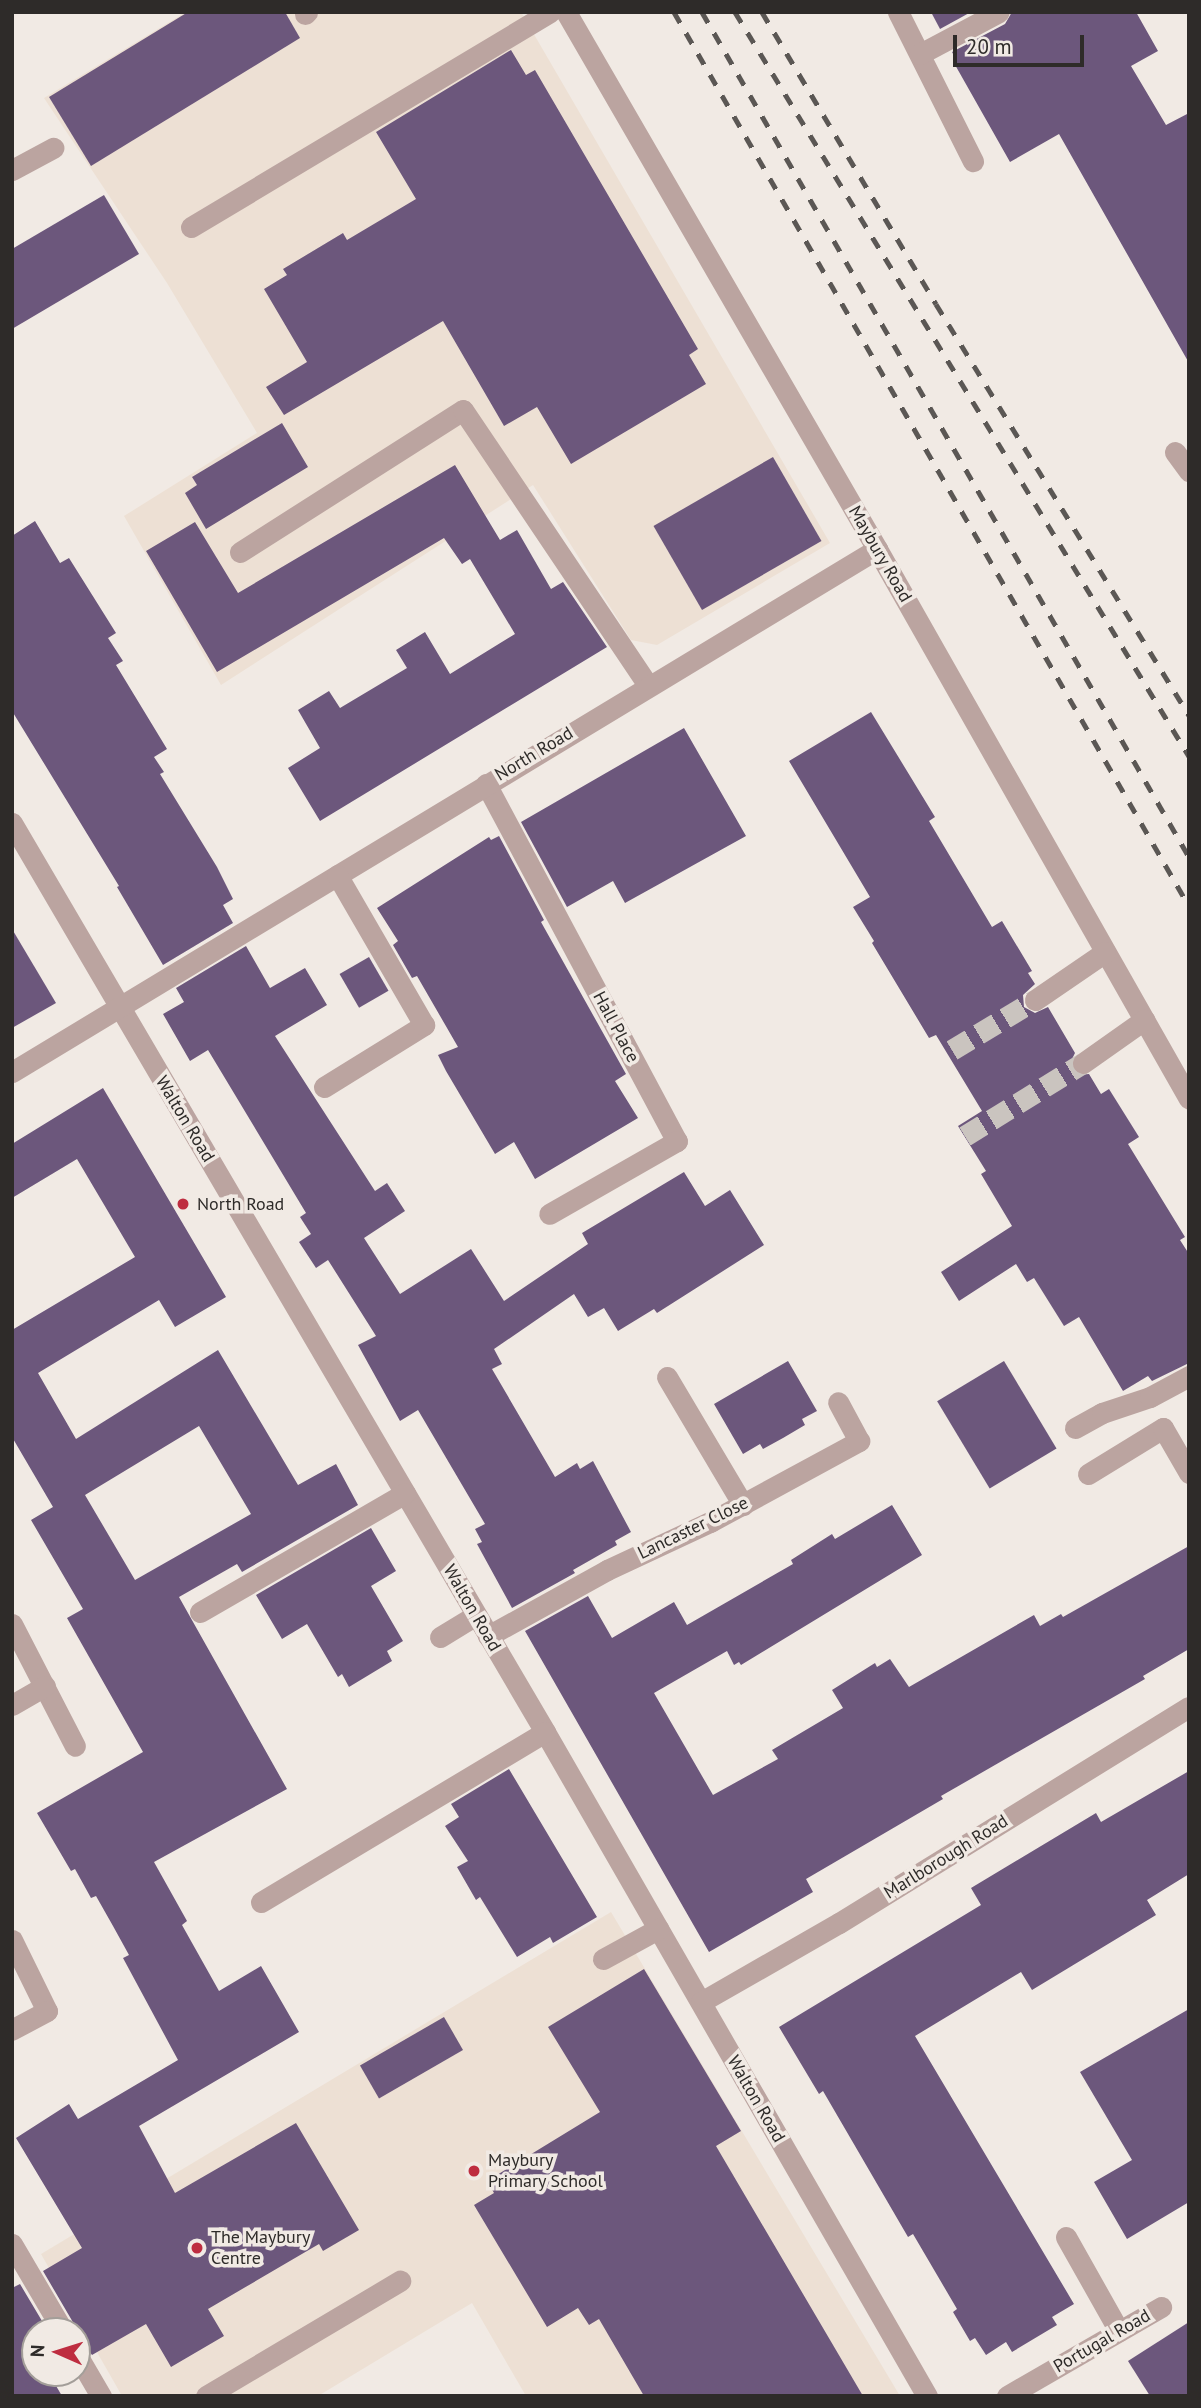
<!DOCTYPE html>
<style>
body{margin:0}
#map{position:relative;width:1201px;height:2408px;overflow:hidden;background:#f1eae4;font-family:"PT Sans",sans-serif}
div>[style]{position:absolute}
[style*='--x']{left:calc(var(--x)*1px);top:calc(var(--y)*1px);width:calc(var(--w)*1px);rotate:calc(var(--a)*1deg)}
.built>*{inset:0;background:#ede0d4}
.building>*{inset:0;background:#6c577c;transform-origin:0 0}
.minor-tunnel>*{height:21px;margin-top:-10.5px;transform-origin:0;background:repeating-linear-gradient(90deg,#cac4bf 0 21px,transparent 0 31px)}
.minor>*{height:21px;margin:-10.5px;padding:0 10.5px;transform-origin:10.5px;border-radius:10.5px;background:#bba4a0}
.rail>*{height:5px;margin-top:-2.5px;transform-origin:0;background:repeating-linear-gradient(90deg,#5b5754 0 12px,transparent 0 24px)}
.dots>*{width:19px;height:19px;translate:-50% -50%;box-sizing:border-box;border:4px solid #f1eae4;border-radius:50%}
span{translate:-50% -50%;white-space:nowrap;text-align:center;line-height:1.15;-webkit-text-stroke:7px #f1eae4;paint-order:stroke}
.street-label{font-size:18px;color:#2e2b29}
.poi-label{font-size:18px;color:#2e2b29}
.left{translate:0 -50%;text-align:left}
.frame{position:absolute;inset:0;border:14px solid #2e2b29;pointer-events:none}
.north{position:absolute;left:21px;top:2317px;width:70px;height:70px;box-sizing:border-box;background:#f1eae4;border:2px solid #a39e99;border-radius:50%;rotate:273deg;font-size:19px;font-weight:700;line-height:28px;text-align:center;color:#2e2b29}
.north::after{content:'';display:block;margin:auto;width:24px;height:32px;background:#be2d40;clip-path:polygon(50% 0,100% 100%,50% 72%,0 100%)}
.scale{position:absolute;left:953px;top:35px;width:131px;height:32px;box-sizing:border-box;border:4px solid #2e2b29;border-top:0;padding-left:9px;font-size:21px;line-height:24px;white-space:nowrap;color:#2e2b29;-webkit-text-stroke:5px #f1eae4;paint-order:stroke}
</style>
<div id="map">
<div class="built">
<div style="clip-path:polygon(186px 12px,521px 12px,830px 543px,657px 645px,631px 640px,533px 485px,221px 685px,124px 516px,257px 433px,167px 283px,44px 98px)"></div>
<div style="clip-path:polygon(611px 1912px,900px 2396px,526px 2396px,472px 2303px,318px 2396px,122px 2396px,41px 2254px)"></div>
</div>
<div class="building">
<div style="clip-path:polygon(188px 12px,285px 12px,300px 38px,91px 166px,49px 97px)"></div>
<div style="clip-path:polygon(931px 12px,971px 12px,940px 29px)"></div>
<div style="clip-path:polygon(1012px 12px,1136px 12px,1158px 51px,1131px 66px,1166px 125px,1189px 113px,1189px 363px,1059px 134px,1010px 162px,954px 63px,957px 61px,952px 52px,1005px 24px)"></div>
<div style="clip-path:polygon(511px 50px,526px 75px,535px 70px,698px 349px,689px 355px,706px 384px,571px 464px,537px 407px,504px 426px,443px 321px,284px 415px,266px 387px,307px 362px,264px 289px,287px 275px,283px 269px,343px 233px,347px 240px,416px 199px,376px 132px)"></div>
<div style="clip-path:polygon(104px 195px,139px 254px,12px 329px,12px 249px)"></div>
<div style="clip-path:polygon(282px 423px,308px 467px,206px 529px,185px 493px,197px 485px,192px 477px)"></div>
<div style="left:773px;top:457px;width:97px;height:138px;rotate:60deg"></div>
<div style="clip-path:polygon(455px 465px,500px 540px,517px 530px,551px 589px,563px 582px,607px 647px,320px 821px,288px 768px,320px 748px,298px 710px,329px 691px,340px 708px,407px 668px,396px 650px,425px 632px,450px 674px,515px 634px,470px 559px,462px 564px,444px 538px,217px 672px,146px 551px,195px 522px,238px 593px)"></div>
<div style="clip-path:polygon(35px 521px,60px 563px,69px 558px,116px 633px,108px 638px,123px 661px,116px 665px,167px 749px,154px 757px,164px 772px,160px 774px,217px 867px,233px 899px,223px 905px,233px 923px,163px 965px,117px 887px,119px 886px,12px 711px,12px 536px)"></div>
<div style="clip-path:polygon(871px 712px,935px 817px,929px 821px,992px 927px,1002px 921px,1032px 971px,1028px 973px,1035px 984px,1023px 995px,1024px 1007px,1035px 1013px,1048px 1007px,1075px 1053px,1070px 1063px,1073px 1071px,1078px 1075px,1089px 1074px,1101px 1094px,1109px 1089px,1139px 1137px,1128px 1144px,1185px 1237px,1180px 1240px,1189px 1254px,1189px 1363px,1152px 1381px,1148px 1376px,1123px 1391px,1079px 1317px,1064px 1326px,1034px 1278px,1027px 1282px,1016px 1264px,959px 1301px,941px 1272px,1012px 1226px,981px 1174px,986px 1171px,958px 1126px,982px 1111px,936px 1035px,929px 1038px,872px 943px,874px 941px,853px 907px,870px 897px,789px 761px)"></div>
<div style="clip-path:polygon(684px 728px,746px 836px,625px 903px,613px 881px,567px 907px,521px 822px)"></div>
<div style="clip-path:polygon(499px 836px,544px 920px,541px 922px,626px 1074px,615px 1081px,638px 1118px,535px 1179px,514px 1142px,495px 1154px,446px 1071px,438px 1055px,458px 1047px,417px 976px,412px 978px,393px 945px,398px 941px,377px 908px,489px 837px,491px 840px)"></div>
<div style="clip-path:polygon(12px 929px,56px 1003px,12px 1028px)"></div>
<div style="clip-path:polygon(246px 946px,270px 988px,305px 968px,327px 1005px,275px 1036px,375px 1191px,387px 1183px,405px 1211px,364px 1238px,400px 1294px,471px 1249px,504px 1301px,588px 1244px,582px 1233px,684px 1172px,705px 1206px,730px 1190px,764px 1245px,657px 1313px,654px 1309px,618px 1331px,604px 1308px,588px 1317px,574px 1294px,494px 1349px,502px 1364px,492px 1369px,555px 1477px,577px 1463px,580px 1469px,593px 1461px,631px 1532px,615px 1541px,617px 1545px,573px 1570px,575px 1573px,512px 1608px,477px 1544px,482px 1542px,475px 1529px,485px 1524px,418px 1410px,400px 1421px,358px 1345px,376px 1336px,328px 1260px,316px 1268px,299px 1242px,311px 1234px,300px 1217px,306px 1213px,208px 1050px,190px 1061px,163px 1014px,184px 1002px,176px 988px)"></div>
<div style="left:369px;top:957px;width:39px;height:34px;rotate:60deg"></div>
<div style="clip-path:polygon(evenodd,103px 1088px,226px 1297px,175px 1327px,159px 1300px,38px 1373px,76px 1439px,218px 1350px,298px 1485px,336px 1464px,358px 1505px,242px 1572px,237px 1564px,179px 1597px,287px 1789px,154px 1862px,187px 1921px,182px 1925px,219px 1991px,261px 1966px,299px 2032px,139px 2126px,175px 2193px,296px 2123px,359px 2230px,323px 2251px,319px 2244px,208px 2309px,224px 2336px,171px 2367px,146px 2324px,92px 2355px,84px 2344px,77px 2342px,74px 2324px,43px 2271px,82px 2248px,16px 2138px,69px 2104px,78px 2119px,178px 2060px,123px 1958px,129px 1955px,113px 1926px,96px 1896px,91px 1898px,75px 1869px,71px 1871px,37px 1813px,143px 1752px,67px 1618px,83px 1609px,31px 1520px,53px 1507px,12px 1437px,12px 1330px,135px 1257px,77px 1159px,12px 1198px,12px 1144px,103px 1088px,199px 1426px,251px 1514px,135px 1580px,85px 1495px,199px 1426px)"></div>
<div style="clip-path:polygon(788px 1361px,817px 1411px,802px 1419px,805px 1425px,783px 1438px,763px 1449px,760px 1444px,743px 1454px,714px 1404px)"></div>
<div style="left:1004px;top:1361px;width:102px;height:78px;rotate:59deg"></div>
<div style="clip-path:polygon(892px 1505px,922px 1555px,741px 1665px,739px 1662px,734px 1665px,727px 1651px,654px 1693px,713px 1795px,778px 1759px,772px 1750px,843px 1708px,832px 1690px,875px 1663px,877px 1667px,890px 1659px,909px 1687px,1034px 1615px,1040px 1626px,1061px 1614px,1063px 1617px,1189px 1546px,1189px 1649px,1143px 1676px,1145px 1679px,941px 1796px,943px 1799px,806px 1879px,813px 1892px,709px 1952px,525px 1631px,588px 1596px,612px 1638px,674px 1602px,687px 1625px,793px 1564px,791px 1560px,832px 1534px,835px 1539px)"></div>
<div style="clip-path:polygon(371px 1528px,396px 1571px,371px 1586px,403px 1641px,387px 1651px,392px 1661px,349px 1687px,342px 1674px,338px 1677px,307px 1624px,282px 1639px,256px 1595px)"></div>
<div style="clip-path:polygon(509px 1769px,597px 1917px,553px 1943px,550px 1937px,517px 1957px,480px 1897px,476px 1900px,457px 1867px,468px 1861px,445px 1826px,459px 1817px,451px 1804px)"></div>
<div style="clip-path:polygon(1189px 1771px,1189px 1874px,1147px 1900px,1156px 1915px,1032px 1990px,1021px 1972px,915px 2036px,1074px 2304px,1052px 2317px,1057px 2325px,1012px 2352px,1006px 2342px,986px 2355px,975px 2338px,970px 2341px,953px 2312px,957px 2309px,913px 2234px,908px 2237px,823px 2091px,819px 2094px,779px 2027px,981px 1905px,971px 1888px,1096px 1813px,1101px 1822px)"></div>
<div style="clip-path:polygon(644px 1969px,741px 2131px,716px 2146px,863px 2396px,644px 2396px,599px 2319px,589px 2325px,578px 2308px,547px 2327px,474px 2205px,494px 2193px,487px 2181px,600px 2112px,548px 2027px)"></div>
<div style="clip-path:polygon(1189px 2009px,1189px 2202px,1127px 2239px,1094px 2182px,1132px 2160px,1080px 2072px)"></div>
<div style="left:444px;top:2017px;width:38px;height:97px;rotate:60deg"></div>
<div style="clip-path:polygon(20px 2284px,48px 2331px,35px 2331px,35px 2373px,62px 2373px,52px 2379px,62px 2396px,12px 2396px,12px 2288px)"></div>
<div style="clip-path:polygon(1189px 2322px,1189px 2396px,1150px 2396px,1128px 2361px)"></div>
</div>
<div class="minor-tunnel">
<div style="--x:952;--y:1050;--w:97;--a:-31.1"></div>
<div style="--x:965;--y:1136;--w:139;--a:-31.7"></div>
</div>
<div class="minor">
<div style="--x:566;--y:12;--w:621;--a:59.92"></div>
<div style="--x:877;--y:549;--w:632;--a:60.43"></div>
<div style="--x:898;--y:12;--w:167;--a:63.3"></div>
<div style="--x:305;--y:14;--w:3;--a:-45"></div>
<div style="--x:920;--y:54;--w:89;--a:-28"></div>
<div style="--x:12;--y:170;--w:47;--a:-28.2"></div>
<div style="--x:191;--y:227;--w:418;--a:-30.9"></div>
<div style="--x:1175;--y:452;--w:24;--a:54"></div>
<div style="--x:240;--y:552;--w:264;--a:-32.5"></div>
<div style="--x:463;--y:410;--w:331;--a:56.1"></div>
<div style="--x:486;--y:784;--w:405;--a:61.9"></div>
<div style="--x:677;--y:1141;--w:147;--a:150.3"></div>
<div style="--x:12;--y:823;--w:1054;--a:59.61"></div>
<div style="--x:545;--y:1732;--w:766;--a:60.09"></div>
<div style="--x:1035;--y:1000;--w:85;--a:-34.4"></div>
<div style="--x:1083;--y:1063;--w:75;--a:-35.2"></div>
<div style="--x:12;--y:1072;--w:1011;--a:-31.16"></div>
<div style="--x:324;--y:1087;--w:118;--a:-31.8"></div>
<div style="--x:424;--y:1025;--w:173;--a:-120.1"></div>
<div style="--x:667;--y:1377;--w:149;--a:59.3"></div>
<div style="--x:1075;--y:1428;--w:31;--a:-29"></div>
<div style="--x:1102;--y:1413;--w:51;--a:-18.4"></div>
<div style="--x:1150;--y:1397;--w:44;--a:-28.3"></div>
<div style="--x:1088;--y:1474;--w:88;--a:-31.5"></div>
<div style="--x:1163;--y:1428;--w:52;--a:60"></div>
<div style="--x:200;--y:1612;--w:237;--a:-30.1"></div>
<div style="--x:12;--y:1624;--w:137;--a:62.7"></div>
<div style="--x:488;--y:1636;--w:136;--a:-29"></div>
<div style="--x:607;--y:1570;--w:114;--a:-25"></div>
<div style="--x:710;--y:1522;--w:170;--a:-28.5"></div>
<div style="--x:859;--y:1441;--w:44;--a:-118.3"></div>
<div style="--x:440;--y:1637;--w:42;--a:-31.4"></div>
<div style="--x:12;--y:1705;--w:38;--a:-30"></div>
<div style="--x:261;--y:1902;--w:331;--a:-30.9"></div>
<div style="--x:12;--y:1940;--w:79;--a:63.8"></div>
<div style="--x:47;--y:2011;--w:40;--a:152"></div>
<div style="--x:603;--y:1959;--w:63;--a:-28.6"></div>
<div style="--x:701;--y:2002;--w:159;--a:-29.8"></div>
<div style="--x:839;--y:1923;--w:411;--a:-31.7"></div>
<div style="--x:1066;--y:2237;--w:108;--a:60.6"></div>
<div style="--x:12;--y:2244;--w:101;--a:59.6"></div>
<div style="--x:77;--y:2355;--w:48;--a:59.7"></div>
<div style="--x:206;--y:2396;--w:226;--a:-30.7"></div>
<div style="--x:1007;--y:2396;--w:178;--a:-30"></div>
</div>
<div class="rail">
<div style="--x:674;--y:12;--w:1032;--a:60.06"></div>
<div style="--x:702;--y:12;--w:975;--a:60.04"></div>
<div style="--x:735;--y:12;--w:872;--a:58.61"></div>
<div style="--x:762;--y:12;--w:340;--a:59.2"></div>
<div style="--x:936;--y:304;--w:483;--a:58.4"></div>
</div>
<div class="dots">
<div style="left:183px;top:1204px;background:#be2d40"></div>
<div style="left:474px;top:2171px;background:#be2d40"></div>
<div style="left:197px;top:2248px;background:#be2d40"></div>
</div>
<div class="street-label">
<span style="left:880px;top:554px;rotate:60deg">Maybury Road</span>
<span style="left:534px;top:754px;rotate:-31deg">North Road</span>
<span style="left:616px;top:1027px;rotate:62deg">Hall Place</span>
<span style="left:185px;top:1119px;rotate:59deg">Walton Road</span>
<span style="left:693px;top:1528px;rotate:-26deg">Lancaster Close</span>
<span style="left:472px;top:1608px;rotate:60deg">Walton Road</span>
<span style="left:946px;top:1857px;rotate:-32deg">Marlborough Road</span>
<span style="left:756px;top:2099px;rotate:60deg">Walton Road</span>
<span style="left:1102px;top:2341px;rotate:-30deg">Portugal Road</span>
</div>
<div class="poi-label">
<span class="left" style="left:197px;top:1204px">North Road</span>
<span class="left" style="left:488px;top:2171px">Maybury<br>Primary School</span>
<span class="left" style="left:211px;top:2248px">The Maybury<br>Centre</span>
</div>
<div class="frame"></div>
<div class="north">N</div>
<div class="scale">20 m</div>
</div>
